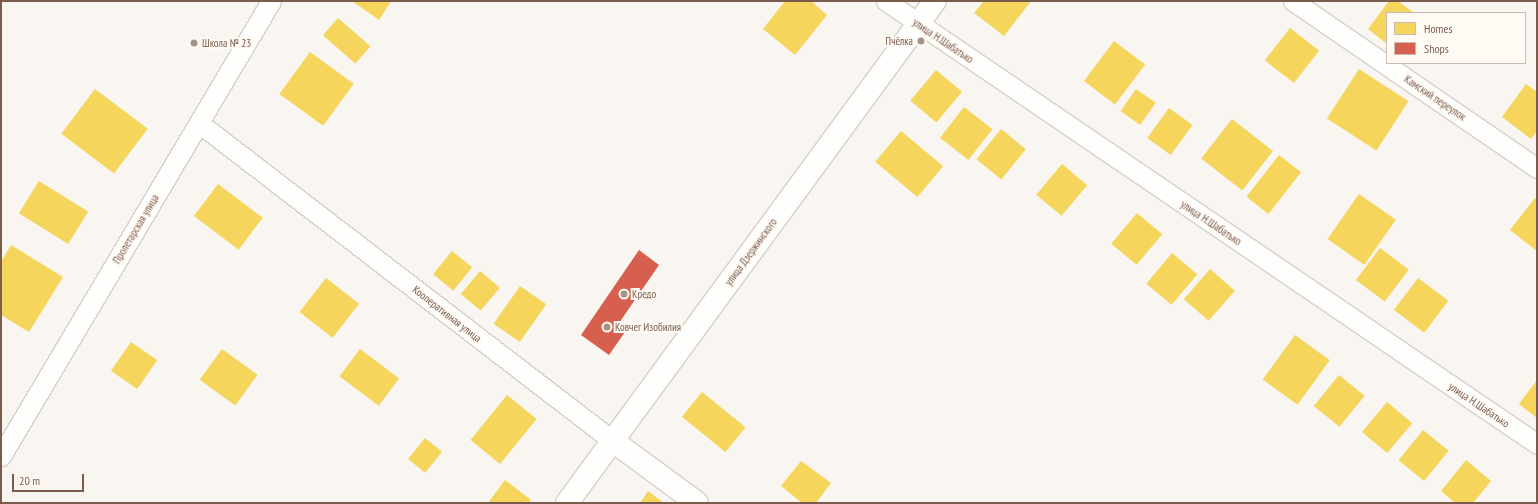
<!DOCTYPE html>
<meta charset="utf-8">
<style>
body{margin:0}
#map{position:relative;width:1538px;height:504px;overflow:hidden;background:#f9f5f0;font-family:"PT Sans Narrow",sans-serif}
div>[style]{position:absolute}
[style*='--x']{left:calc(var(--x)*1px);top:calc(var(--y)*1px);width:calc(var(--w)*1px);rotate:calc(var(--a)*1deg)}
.homes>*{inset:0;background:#f6d55c;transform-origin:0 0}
.shops>*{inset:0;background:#d6604d}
.roads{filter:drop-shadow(1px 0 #d7d1cb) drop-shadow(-1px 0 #d7d1cb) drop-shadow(0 1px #d7d1cb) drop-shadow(0 -1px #d7d1cb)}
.street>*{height:19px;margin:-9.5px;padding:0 9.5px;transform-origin:9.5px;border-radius:9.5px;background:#fefefd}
.secondary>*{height:22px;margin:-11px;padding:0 11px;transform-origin:11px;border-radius:11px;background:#fefefd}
.dots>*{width:11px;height:11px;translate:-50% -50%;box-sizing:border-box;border:2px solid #fffaf3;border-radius:50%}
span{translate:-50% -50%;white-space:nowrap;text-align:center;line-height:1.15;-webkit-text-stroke:4px #fffaf3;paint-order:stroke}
.poi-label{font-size:11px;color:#7a5c4d}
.right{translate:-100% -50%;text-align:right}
.left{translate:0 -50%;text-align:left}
.street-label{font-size:11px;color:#7a5c4d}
.frame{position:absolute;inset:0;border:2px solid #7a5c4d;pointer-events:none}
.legend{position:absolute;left:1386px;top:12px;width:140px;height:52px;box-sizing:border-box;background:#fffaf3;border:1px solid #cabbb1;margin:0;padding:5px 7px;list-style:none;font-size:12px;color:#7a5c4d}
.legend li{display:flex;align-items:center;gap:8px;height:20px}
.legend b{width:20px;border:1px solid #cabbb1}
.scale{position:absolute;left:12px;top:474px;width:72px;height:18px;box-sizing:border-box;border:2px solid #7a5c4d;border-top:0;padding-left:5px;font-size:12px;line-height:14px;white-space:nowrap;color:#7a5c4d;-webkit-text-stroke:3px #fffaf3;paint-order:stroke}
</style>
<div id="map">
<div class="homes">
<div style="clip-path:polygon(352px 1px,391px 1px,379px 20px)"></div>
<div style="clip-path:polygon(785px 1px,811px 1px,827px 15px,795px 55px,763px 29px)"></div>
<div style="clip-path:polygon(984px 1px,1031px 1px,1004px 36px,974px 13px)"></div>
<div style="clip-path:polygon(1389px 1px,1398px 1px,1414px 13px,1387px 13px,1387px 44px,1368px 29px)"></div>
<div style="left:338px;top:18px;width:43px;height:23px;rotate:41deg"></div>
<div style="left:1290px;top:28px;width:37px;height:41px;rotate:38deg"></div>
<div style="left:1114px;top:41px;width:39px;height:50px;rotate:37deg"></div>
<div style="left:310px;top:52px;width:54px;height:52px;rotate:36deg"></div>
<div style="left:1359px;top:69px;width:59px;height:59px;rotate:33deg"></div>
<div style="left:936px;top:70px;width:34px;height:40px;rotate:40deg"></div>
<div style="clip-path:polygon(1526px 84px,1537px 92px,1537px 131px,1531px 139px,1502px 117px)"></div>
<div style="left:95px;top:89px;width:66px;height:56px;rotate:37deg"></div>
<div style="left:1136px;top:89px;width:24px;height:27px;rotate:35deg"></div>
<div style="left:964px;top:107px;width:36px;height:39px;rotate:38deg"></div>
<div style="left:1169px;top:108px;width:29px;height:37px;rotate:36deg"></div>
<div style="left:1232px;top:119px;width:52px;height:50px;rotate:38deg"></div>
<div style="left:1001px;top:129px;width:32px;height:39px;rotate:39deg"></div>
<div style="left:901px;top:131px;width:55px;height:40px;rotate:40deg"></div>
<div style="left:1279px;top:155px;width:28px;height:53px;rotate:38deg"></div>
<div style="left:1062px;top:164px;width:33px;height:40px;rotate:40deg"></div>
<div style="left:39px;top:181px;width:58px;height:38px;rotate:32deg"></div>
<div style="left:218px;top:184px;width:56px;height:40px;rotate:37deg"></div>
<div style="left:1359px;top:194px;width:45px;height:55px;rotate:35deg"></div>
<div style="clip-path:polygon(1535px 198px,1537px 200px,1537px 251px,1510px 230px)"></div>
<div style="left:1137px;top:213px;width:33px;height:40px;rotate:40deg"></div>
<div style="clip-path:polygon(11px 245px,63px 277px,29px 332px,1px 315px,1px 262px)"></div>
<div style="left:1380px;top:248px;width:36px;height:40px;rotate:37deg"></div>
<div style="left:452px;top:251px;width:26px;height:30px;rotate:39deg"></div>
<div style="left:1172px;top:253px;width:33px;height:40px;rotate:40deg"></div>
<div style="left:1210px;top:269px;width:33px;height:40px;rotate:41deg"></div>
<div style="left:480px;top:271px;width:26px;height:30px;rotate:40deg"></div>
<div style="left:326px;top:278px;width:42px;height:43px;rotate:38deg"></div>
<div style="left:1418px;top:278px;width:38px;height:40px;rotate:37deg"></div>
<div style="left:520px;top:286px;width:32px;height:46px;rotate:35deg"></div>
<div style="left:1295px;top:335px;width:43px;height:55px;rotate:36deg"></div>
<div style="left:131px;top:342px;width:32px;height:35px;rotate:35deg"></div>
<div style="left:222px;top:349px;width:44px;height:38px;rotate:36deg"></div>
<div style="left:360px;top:349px;width:49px;height:34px;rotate:37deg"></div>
<div style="left:1339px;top:375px;width:33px;height:40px;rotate:39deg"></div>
<div style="clip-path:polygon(1537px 380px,1537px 418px,1519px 404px)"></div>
<div style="left:702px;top:392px;width:56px;height:32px;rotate:39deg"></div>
<div style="left:507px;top:395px;width:38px;height:58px;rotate:39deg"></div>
<div style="left:1387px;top:402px;width:33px;height:39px;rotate:40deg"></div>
<div style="left:1423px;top:430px;width:33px;height:39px;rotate:39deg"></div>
<div style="left:425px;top:438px;width:22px;height:27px;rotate:39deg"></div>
<div style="clip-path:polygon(1466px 460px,1491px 481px,1473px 503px,1455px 503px,1441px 491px)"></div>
<div style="clip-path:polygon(801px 461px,831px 483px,816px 503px,802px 503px,781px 486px)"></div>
<div style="clip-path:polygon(505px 480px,531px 500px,529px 503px,488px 503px)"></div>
<div style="clip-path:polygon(648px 491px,664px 503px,640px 503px)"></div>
</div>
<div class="shops">
<div style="clip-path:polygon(639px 250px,659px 265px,619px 323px,627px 329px,609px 355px,581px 335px)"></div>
</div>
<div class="roads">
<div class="street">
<div style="--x:886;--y:1;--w:787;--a:34.23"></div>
<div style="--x:1293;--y:1;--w:296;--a:34.4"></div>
<div style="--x:199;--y:123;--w:522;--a:37.53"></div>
<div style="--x:1;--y:456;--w:529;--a:-59.31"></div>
</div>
<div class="secondary">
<div style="--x:613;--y:441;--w:104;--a:36.4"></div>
<div style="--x:567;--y:503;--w:622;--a:-53.76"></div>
</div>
</div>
<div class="dots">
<div style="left:921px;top:41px;background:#a69286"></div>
<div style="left:194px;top:43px;background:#a69286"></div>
<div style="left:624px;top:294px;background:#a69286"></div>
<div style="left:607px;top:327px;background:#a69286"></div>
</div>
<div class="poi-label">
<span class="right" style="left:913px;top:41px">Пчёлка</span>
<span class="left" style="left:202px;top:43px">Школа № 23</span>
<span class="left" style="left:632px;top:294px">Кредо</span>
<span class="left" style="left:615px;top:327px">Ковчег Изобилия</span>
</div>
<div class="street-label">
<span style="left:943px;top:41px;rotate:34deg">улица Н.Шабатько</span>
<span style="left:1435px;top:98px;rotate:34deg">Камский переулок</span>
<span style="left:1211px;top:223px;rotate:34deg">улица Н.Шабатько</span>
<span style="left:136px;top:229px;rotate:-59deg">Пролетарская улица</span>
<span style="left:751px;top:252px;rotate:-54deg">улица Дзержинского</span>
<span style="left:447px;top:314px;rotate:38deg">Кооперативная улица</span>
<span style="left:1479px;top:405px;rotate:34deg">улица Н.Шабатько</span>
</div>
<div class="frame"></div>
<ul class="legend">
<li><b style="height:11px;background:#f6d55c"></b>Homes</li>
<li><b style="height:11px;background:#d6604d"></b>Shops</li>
</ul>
<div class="scale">20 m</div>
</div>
